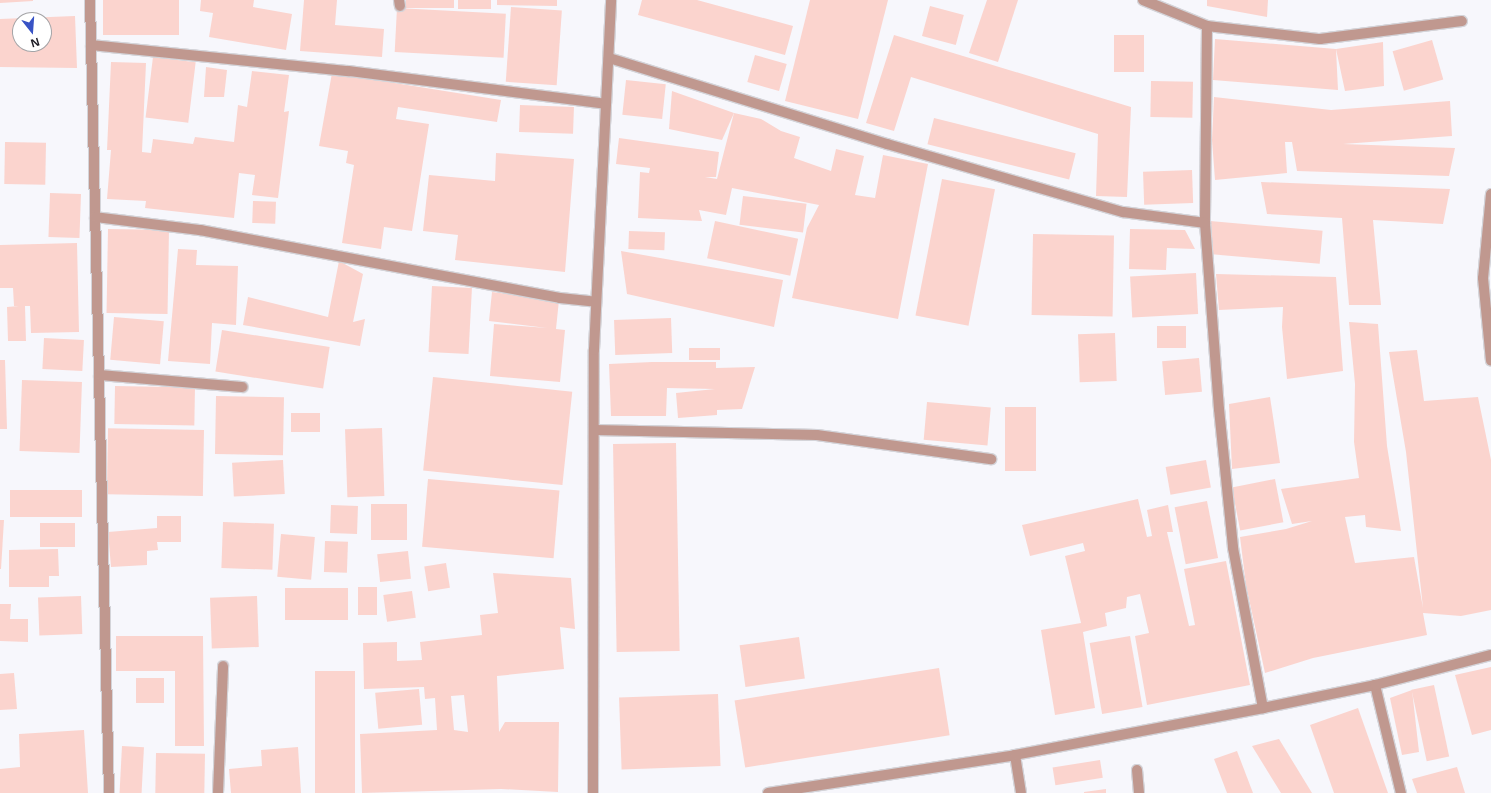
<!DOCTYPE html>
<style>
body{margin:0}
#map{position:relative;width:1491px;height:793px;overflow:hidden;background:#f7f7fc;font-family:"Noto Sans",sans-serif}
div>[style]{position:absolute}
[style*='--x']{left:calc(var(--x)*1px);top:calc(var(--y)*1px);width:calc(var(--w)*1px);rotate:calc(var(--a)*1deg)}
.building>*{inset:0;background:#fbd4ce;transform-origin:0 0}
.roads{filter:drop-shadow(1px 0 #d4d4d9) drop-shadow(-1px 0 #d4d4d9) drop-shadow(0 1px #d4d4d9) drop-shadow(0 -1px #d4d4d9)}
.service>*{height:10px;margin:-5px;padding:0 5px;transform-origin:5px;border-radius:5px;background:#c0988f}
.minor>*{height:10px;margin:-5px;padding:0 5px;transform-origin:5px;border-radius:5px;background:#c0988f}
.tertiary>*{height:10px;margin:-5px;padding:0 5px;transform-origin:5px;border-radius:5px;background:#c0988f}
span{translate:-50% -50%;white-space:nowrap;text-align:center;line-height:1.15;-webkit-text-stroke:3px #fff;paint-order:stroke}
.north{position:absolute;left:12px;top:12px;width:40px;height:40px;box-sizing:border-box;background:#fff;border:1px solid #a4a4a7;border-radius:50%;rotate:163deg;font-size:11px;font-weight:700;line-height:16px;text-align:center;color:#1c1b24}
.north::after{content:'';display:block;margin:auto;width:14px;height:18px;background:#3853c5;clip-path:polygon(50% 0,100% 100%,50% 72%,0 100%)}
</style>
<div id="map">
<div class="building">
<div style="clip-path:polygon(0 0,33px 0,33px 1px,0 3px)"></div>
<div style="left:103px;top:0;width:76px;height:35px"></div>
<div style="clip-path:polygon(201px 0,254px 0,253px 7px,292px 14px,286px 50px,209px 37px,213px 13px,200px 11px)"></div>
<div style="clip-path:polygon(304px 0,337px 0,335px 25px,384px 29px,382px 57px,300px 51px)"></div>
<div style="left:406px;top:0;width:48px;height:8px"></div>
<div style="left:458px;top:0;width:33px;height:9px"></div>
<div style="clip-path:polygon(497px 0,557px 0,557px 6px,497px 5px)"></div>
<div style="clip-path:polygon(642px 0,697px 0,793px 26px,785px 55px,638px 15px)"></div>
<div style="clip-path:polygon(810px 0,888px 0,858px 119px,785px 101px)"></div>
<div style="clip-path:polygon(987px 0,1018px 0,998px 62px,969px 53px)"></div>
<div style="clip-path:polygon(1207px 0,1268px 0,1267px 17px,1207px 6px)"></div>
<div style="left:930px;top:6px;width:35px;height:31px;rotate:15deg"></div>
<div style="left:511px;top:7px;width:51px;height:75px;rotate:4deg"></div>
<div style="left:397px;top:8px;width:109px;height:44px;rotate:3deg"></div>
<div style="clip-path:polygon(evenodd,75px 16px,77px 68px,0 67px,0 19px,75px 16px,20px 20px,44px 20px,44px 44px,20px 44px,20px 20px)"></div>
<div style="clip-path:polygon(894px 35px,1131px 107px,1127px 197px,1096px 196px,1098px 134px,911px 77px,894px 131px,866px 123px)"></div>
<div style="left:1114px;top:35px;width:30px;height:37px"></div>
<div style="clip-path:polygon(1215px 39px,1336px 49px,1383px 42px,1384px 86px,1345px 91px,1336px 49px,1338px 90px,1213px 80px)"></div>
<div style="left:1432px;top:40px;width:41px;height:41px;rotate:74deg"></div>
<div style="left:755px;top:55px;width:33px;height:28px;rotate:16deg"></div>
<div style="left:153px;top:57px;width:43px;height:61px;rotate:7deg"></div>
<div style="clip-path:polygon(111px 62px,146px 63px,142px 152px,151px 153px,153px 139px,193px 144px,195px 137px,234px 142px,238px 105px,247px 107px,252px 71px,289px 75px,284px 112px,289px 111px,278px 198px,252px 195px,255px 175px,239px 173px,234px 218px,145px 208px,146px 201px,107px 199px,111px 150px,107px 150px)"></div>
<div style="clip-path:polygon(206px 67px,227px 70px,224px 97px,204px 97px)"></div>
<div style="clip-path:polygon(332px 73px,501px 100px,497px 122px,398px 107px,396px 119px,429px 124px,412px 231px,384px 227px,381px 249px,342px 243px,354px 165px,346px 163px,348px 151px,319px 146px)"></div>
<div style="left:626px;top:80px;width:40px;height:35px;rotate:6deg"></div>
<div style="left:1151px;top:81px;width:42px;height:36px;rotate:1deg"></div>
<div style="clip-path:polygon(672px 91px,734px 113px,722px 140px,669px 129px)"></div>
<div style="clip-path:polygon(1214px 97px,1331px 110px,1450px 101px,1452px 136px,1343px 144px,1455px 148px,1449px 176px,1297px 171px,1292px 142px,1285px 142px,1287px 173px,1215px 180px,1212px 140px)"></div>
<div style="left:520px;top:105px;width:54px;height:27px;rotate:2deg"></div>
<div style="clip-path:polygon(734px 113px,761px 119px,781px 131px,800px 137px,794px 158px,831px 171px,836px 149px,864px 156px,855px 195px,875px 198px,883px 155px,928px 164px,898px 319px,792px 298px,807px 228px,819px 205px,732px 188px,726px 215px,699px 210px,702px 221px,638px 218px,640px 172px,649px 173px,650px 168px,616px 164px,619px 138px,719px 152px,716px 177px,705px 177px,717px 179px)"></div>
<div style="left:934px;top:118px;width:146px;height:27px;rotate:14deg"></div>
<div style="left:5px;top:142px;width:41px;height:42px;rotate:1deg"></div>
<div style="clip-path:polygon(496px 153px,574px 159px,565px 272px,455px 260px,458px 235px,423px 231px,429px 175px,495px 181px)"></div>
<div style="left:1192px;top:170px;width:33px;height:49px;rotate:88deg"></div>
<div style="left:942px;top:179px;width:54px;height:139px;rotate:11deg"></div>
<div style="clip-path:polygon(1261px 182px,1450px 189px,1443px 224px,1373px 220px,1381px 305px,1349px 305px,1342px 218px,1267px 214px)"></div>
<div style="left:50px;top:193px;width:31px;height:44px;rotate:2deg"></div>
<div style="left:743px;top:196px;width:64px;height:29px;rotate:7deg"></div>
<div style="left:253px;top:201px;width:23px;height:22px;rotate:2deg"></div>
<div style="left:715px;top:221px;width:85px;height:38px;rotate:12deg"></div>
<div style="left:1210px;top:221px;width:113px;height:33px;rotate:5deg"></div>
<div style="left:108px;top:229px;width:61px;height:84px;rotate:1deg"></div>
<div style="clip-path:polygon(1130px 229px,1185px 230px,1195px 249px,1167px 248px,1166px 270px,1129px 269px)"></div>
<div style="left:629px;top:231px;width:36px;height:18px;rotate:2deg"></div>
<div style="left:1033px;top:234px;width:81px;height:81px;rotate:1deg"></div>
<div style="clip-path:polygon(77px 243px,79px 332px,31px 333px,30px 306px,25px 306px,26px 341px,8px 341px,7px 307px,19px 306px,14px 306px,13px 288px,0 288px,0 245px)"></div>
<div style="clip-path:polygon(178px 249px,197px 250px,196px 265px,238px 266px,236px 325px,212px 323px,210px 364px,168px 361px)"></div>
<div style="clip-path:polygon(621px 251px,783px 280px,774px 327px,627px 294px)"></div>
<div style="clip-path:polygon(339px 261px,363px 274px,353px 322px,365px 319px,360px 346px,243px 325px,248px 297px,328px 317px)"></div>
<div style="left:1196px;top:273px;width:41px;height:66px;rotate:87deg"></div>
<div style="clip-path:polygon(1216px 274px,1336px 277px,1343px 371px,1287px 379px,1282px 327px,1283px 307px,1219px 310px)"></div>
<div style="left:432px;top:286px;width:40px;height:66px;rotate:3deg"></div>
<div style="clip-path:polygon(492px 292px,559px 300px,556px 329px,565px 330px,560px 382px,490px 376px,494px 324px,547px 328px,489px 321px)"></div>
<div style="left:114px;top:317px;width:50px;height:43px;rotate:5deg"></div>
<div style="left:671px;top:318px;width:35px;height:57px;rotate:88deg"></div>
<div style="clip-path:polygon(1349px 322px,1378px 324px,1387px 446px,1401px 531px,1366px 527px,1365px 515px,1345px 517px,1355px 563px,1414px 557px,1423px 608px,1406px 452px,1389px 352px,1417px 350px,1424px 401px,1478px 397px,1491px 460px,1491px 610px,1461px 616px,1423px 613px,1427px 635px,1313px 658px,1265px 673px,1246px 585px,1240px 537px,1286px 529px,1312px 521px,1292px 524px,1281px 489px,1359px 478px,1354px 442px,1355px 384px)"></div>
<div style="left:1186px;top:326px;width:22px;height:29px;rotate:90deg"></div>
<div style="left:222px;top:330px;width:109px;height:42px;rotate:9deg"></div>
<div style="left:1115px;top:333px;width:48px;height:37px;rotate:88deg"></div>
<div style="left:44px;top:338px;width:40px;height:31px;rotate:3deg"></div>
<div style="left:689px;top:348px;width:31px;height:12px"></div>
<div style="left:1199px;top:358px;width:34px;height:37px;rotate:85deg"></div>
<div style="clip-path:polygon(0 360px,5px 360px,7px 429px,0 429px)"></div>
<div style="clip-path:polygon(652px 362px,716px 362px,716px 368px,755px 367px,742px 409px,717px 410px,717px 415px,678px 418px,676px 393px,715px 389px,667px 388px,666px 416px,611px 416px,609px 364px)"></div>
<div style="left:433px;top:377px;width:140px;height:94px;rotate:6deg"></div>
<div style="left:22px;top:380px;width:60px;height:71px;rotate:2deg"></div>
<div style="left:115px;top:386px;width:80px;height:38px;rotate:1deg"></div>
<div style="left:216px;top:396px;width:68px;height:58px;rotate:1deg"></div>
<div style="clip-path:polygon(1270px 397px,1280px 463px,1232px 469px,1229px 404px)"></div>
<div style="left:927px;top:402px;width:64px;height:38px;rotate:5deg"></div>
<div style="left:1005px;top:407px;width:31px;height:64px"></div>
<div style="left:291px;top:413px;width:29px;height:19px"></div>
<div style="left:382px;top:428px;width:68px;height:37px;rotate:88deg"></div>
<div style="left:204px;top:430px;width:66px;height:96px;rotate:91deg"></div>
<div style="left:676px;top:443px;width:208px;height:63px;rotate:89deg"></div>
<div style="left:283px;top:460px;width:34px;height:51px;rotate:87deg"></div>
<div style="left:1206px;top:460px;width:28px;height:41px;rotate:80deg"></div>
<div style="left:428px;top:479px;width:132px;height:68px;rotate:5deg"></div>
<div style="left:1275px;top:479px;width:44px;height:44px;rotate:79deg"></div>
<div style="left:82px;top:490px;width:27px;height:72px;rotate:90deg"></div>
<div style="clip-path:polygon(1138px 499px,1147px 537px,1152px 536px,1147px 510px,1168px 505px,1173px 532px,1167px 532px,1189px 626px,1195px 625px,1184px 569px,1226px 561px,1250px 685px,1147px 705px,1135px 636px,1149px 633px,1140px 594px,1127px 597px,1126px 608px,1105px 613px,1107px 626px,1083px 632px,1095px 708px,1055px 715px,1041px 630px,1081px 623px,1065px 556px,1085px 551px,1083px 543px,1030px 556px,1022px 525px)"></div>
<div style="left:1207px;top:501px;width:58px;height:33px;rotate:79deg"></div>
<div style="left:371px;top:504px;width:36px;height:36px"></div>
<div style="left:331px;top:505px;width:27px;height:28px;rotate:2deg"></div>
<div style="clip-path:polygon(157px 516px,181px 516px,181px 542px,157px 542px,158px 550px,147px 551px,147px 565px,111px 567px,108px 532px,157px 528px,157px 534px)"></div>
<div style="clip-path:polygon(0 520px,4px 520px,1px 569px,0 569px)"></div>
<div style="left:223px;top:522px;width:51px;height:46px;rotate:2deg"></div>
<div style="left:40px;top:523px;width:35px;height:24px"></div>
<div style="left:281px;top:534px;width:34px;height:43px;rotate:5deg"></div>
<div style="left:325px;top:541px;width:23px;height:31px;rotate:2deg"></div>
<div style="clip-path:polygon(58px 549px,59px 576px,49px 576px,49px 587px,9px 587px,9px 550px)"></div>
<div style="left:408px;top:551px;width:28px;height:31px;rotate:84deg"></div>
<div style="left:446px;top:563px;width:25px;height:22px;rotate:81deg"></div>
<div style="clip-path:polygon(evenodd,493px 573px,571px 578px,575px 629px,560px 627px,564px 669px,497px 676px,499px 732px,505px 722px,559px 722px,558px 792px,501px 789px,362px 793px,360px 734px,437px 730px,435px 698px,425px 699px,424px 687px,364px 689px,363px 643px,397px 642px,397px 661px,422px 660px,420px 642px,482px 635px,480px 615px,498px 613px,493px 573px,464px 695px,468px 732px,454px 730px,451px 696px,464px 695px)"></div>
<div style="left:358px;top:587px;width:19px;height:28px"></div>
<div style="left:285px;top:588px;width:63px;height:32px"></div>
<div style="left:412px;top:591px;width:27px;height:29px;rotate:82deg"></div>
<div style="left:81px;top:596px;width:38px;height:43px;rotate:88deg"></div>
<div style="left:257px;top:596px;width:51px;height:47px;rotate:88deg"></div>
<div style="clip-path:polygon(0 604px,11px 604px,10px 619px,28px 619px,28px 642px,0 641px)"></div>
<div style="clip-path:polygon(116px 636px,203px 636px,204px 746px,175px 746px,175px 671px,116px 671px)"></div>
<div style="left:1130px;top:636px;width:72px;height:41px;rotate:80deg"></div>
<div style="left:799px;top:637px;width:42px;height:60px;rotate:82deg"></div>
<div style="clip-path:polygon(1491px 667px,1491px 730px,1472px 735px,1455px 675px)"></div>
<div style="left:939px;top:668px;width:68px;height:207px;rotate:81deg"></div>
<div style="left:315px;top:671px;width:40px;height:122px"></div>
<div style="clip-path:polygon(14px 673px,17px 709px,0 710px,0 674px)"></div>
<div style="left:136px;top:678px;width:28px;height:25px"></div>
<div style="left:1434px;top:685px;width:73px;height:23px;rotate:78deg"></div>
<div style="left:419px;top:689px;width:36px;height:44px;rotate:85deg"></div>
<div style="clip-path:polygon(1412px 690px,1419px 752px,1402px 755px,1390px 698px)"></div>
<div style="left:718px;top:694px;width:72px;height:99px;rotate:88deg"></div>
<div style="clip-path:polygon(1358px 708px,1388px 793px,1334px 793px,1310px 725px)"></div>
<div style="clip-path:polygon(84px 730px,88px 793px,0 793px,0 769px,20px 767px,19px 734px)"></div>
<div style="clip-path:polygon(1279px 739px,1312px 793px,1281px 793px,1252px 746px)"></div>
<div style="left:122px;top:746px;width:22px;height:47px;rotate:3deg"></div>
<div style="clip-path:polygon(298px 747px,301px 793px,231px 793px,229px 769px,262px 766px,261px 750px)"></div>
<div style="clip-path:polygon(1237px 751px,1253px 793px,1227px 793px,1214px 759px)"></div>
<div style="left:156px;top:753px;width:49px;height:40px;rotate:1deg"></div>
<div style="left:1100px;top:760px;width:18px;height:48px;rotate:81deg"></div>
<div style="clip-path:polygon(1457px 767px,1465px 793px,1417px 793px,1412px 779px)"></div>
<div style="clip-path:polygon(1106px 789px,1106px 793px,1084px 793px,1084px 792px)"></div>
</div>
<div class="roads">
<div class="service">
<div style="--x:1015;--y:755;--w:38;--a:81"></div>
<div style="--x:1137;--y:770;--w:23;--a:85"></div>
</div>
<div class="minor">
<div style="--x:90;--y:0;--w:793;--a:88.63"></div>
<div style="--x:399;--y:0;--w:6;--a:81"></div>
<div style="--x:1143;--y:0;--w:69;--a:22.1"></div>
<div style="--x:1207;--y:26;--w:114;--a:6.6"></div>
<div style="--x:1320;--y:39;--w:143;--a:-7.2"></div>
<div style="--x:1207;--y:26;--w:197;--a:90.6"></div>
<div style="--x:1205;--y:223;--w:187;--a:85.7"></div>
<div style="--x:1219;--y:409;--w:140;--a:84.2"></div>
<div style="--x:1233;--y:548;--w:163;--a:79.4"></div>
<div style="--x:91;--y:45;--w:259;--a:5.8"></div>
<div style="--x:349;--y:71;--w:259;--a:7.3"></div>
<div style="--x:609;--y:58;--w:291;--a:17.2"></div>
<div style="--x:887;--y:144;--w:246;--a:16.1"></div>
<div style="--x:1123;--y:212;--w:83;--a:7.6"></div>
<div style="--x:1491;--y:194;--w:84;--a:95.4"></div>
<div style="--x:1483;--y:278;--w:83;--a:84.5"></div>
<div style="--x:95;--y:217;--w:106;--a:7.1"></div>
<div style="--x:200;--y:230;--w:366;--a:10.7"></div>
<div style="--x:560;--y:298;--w:36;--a:6"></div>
<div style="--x:99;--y:375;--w:144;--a:4.8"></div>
<div style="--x:595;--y:430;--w:222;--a:1.3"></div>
<div style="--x:817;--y:435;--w:176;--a:7.9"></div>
<div style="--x:1375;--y:685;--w:111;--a:76.5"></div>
<div style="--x:218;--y:793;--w:127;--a:-87.7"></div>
<div style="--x:593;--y:793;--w:443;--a:-89.9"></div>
<div style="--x:594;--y:350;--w:350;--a:-87.2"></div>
</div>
<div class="tertiary">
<div style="--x:768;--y:793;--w:250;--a:-8.7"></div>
<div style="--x:1015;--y:755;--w:252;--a:-10.7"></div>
<div style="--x:1263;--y:708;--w:114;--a:-11.6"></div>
<div style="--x:1375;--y:685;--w:120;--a:-14.5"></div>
</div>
</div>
<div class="north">N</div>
</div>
